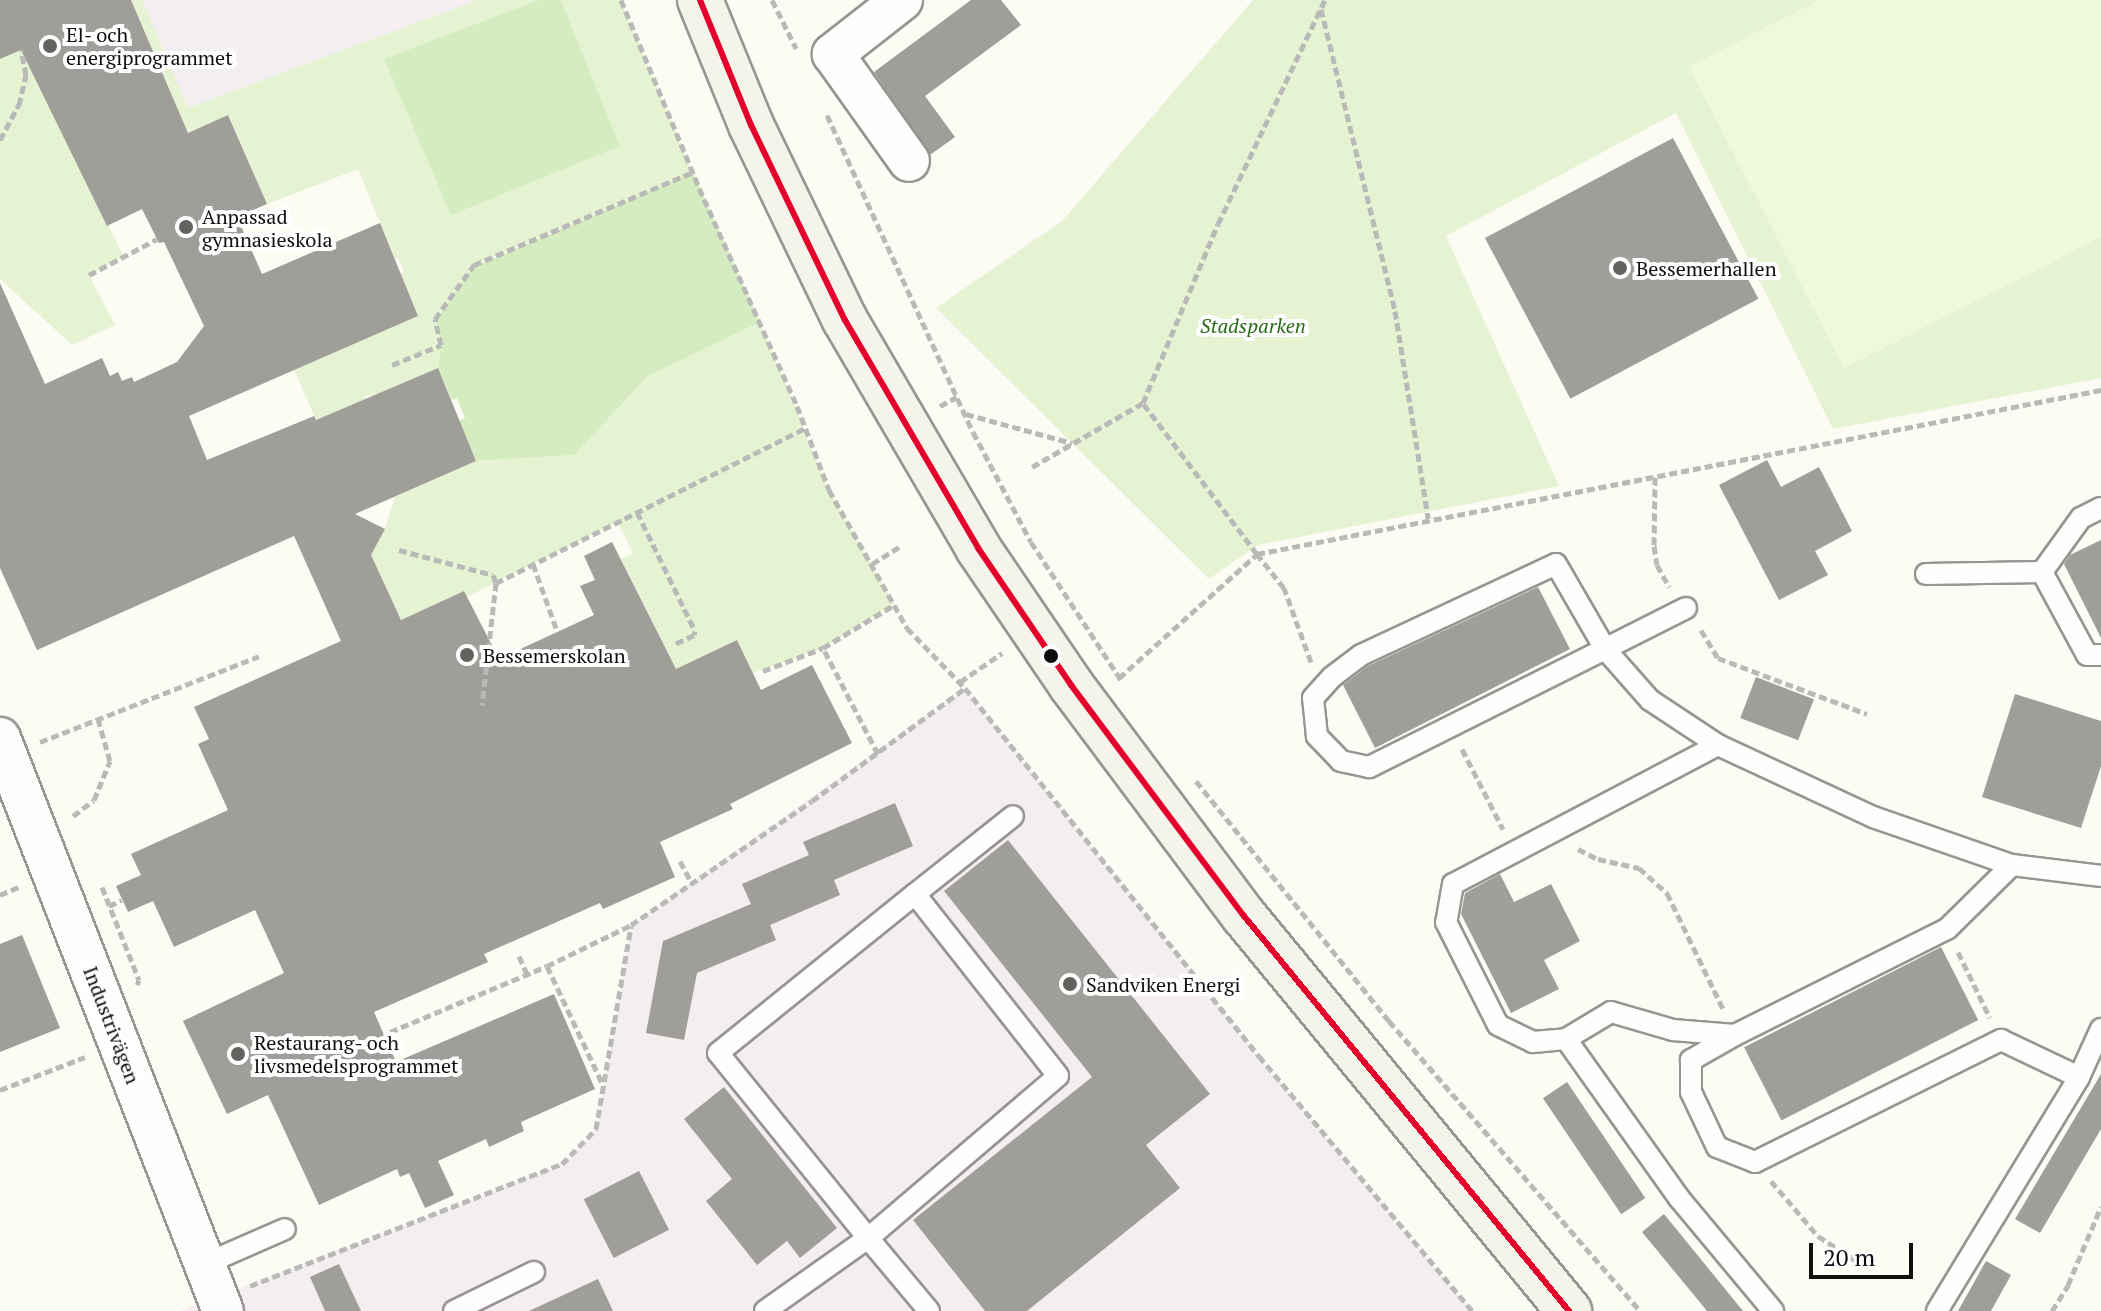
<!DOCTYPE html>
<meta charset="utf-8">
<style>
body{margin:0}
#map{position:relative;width:2101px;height:1311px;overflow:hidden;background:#fcfbf4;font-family:"PT Serif",serif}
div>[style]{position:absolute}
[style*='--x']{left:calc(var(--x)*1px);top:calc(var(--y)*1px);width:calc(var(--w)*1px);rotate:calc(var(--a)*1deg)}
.industrial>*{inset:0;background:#f4eef1}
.green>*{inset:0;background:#e5f3d3}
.forest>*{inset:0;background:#d5ebc0}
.pitch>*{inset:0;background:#eff7dd}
.building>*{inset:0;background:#a09e99;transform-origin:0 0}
.path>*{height:5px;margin-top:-2.5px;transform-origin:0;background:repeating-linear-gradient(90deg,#b9b9b8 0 8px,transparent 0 12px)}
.roads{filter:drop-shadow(2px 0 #969592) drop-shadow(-2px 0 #969592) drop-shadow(0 2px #969592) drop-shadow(0 -2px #969592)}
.service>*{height:20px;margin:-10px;padding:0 10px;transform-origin:10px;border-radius:10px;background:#fffefd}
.minor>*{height:40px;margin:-20px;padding:0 20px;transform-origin:20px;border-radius:20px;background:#fffefd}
.secondary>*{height:44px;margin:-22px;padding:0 22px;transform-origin:22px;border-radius:22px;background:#f5f4eb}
.bus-1>*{height:6px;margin:-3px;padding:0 3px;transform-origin:3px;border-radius:3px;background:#e4002b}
.dots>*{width:22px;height:22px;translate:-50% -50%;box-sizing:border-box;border:4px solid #fff;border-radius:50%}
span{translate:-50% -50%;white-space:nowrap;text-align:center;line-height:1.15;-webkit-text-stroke:8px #fff;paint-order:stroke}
.poi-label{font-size:20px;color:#0f0f0f}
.left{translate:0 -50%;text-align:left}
.park-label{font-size:20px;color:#2a6b1b;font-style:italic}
.street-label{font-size:20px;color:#0f0f0f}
.scale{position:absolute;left:1809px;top:1243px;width:104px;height:36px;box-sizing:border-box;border:4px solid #0f0f0f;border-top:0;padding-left:10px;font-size:24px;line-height:28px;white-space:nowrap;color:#0f0f0f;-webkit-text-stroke:6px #fff;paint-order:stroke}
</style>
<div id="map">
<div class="industrial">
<div style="clip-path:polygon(142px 0,477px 0,188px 108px)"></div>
<div style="clip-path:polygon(965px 688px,1259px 1056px,1472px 1311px,181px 1311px,562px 1164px,596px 1129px,631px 925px)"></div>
</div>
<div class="green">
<div style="clip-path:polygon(131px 0,142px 0,188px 108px,477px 0,538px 0,385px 59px,620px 146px,561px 0,621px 0,693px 172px,472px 266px,435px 319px,441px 344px,438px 368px,372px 396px,365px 395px,366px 399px,316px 420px,294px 370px,418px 316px,400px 274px,404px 272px,398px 258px,395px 259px,358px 169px,267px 204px,229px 116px,188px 133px)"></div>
<div style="clip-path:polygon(1253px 0,2101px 0,2101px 378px,1833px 429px,1676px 113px,1446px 236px,1559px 486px,1258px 545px,1209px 579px,936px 308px,1062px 221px)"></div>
<div style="clip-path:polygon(21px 50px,124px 257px,89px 275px,115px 325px,72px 345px,0 279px,0 59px)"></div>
<div style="clip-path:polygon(760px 322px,829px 490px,894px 604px,823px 648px,753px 673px,737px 640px,676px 669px,621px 559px,633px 553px,617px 522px,467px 597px,464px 591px,401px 620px,369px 552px,385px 529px,395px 497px,476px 461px,574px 455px,648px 376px)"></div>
</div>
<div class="forest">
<div style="clip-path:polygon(538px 0,561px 0,620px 146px,451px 215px,384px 59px)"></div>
<div style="clip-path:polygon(693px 172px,760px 322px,648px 376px,574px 455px,476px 461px,459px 421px,465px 418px,457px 398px,452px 400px,438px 368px,441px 344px,435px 321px,471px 268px)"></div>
</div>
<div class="pitch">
<div style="clip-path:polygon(1819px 0,2101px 0,2101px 237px,1844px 368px,1689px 67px)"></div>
</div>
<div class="building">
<div style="clip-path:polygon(0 0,131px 0,188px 133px,228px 115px,267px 204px,237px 217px,262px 274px,380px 223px,418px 316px,189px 416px,207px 460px,314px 416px,316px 420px,438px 368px,476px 461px,355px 514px,385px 529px,371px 555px,401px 620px,464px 591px,499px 659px,594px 615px,580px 586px,595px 580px,584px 556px,612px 542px,676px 669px,737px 640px,761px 690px,812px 665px,852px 743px,730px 804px,733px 809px,660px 842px,675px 877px,603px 909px,600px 903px,484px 954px,488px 962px,374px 1012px,396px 1062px,554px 994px,595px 1089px,521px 1122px,524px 1131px,489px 1147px,486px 1139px,438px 1161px,454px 1195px,425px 1208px,409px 1173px,400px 1177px,397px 1169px,319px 1205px,268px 1095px,227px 1114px,183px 1021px,284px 973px,255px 910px,174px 947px,153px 901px,128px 912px,116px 886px,141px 875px,131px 854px,228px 810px,198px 744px,209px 739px,194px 707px,341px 641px,294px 536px,37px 650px,0 568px,0 283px,45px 384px,102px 358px,110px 376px,118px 372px,122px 381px,132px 377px,134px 382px,177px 362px,204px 326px,164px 242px,159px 243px,142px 209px,107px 226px,21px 50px,0 59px)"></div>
<div style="clip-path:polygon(971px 0,1001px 0,1021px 25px,925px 96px,955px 137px,930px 155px,874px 72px)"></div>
<div style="left:1673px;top:138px;width:182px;height:213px;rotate:62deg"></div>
<div style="clip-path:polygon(1767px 460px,1781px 487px,1819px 467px,1852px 531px,1815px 551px,1828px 575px,1779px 600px,1719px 485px)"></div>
<div style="clip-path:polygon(2101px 540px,2101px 638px,2064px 564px,2070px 555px)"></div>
<div style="clip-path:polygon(1538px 587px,1570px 649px,1375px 748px,1343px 685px,1368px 666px)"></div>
<div style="left:1756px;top:677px;width:62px;height:44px;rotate:21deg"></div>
<div style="clip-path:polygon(2015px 694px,2101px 721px,2101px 766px,2081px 828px,1982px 797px)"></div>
<div style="clip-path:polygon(895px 803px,913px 846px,834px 880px,840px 895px,770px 925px,776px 940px,697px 973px,684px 1040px,646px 1033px,663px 941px,751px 904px,742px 884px,809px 855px,803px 842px)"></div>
<div style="clip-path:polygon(1008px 840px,1210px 1094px,1146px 1145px,1180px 1188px,1027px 1311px,985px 1311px,913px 1220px,1092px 1077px,944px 891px)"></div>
<div style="clip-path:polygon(1500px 874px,1514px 902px,1551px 884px,1580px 941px,1544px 960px,1559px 989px,1511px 1013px,1461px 914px,1465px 893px)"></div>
<div style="clip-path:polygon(22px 935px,60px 1028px,0 1052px,0 944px)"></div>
<div style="left:1941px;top:947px;width:82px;height:221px;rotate:63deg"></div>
<div style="clip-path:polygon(2101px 1074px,2101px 1129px,2040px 1233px,2015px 1219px)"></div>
<div style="left:1567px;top:1082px;width:140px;height:29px;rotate:56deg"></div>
<div style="clip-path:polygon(724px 1087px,837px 1228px,800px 1258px,787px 1241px,757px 1265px,706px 1201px,732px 1179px,684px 1119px)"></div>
<div style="left:639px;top:1171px;width:66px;height:62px;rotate:63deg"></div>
<div style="clip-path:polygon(1664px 1214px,1743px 1311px,1707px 1311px,1642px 1232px)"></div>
<div style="clip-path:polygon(1986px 1261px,2011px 1275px,1991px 1311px,1958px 1311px)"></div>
<div style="clip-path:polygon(339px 1264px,361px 1311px,325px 1311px,310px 1277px)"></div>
<div style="clip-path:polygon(598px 1279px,613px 1311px,529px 1311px)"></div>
</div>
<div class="path">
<div style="--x:621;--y:0;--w:216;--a:67.4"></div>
<div style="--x:704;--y:199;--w:227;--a:65.8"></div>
<div style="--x:797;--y:406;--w:90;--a:69.1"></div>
<div style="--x:829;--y:490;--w:159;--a:60.5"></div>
<div style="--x:907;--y:628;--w:83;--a:46"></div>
<div style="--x:965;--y:688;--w:471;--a:51.4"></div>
<div style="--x:1259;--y:1056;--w:332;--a:50.1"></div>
<div style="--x:772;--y:0;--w:54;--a:63.4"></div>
<div style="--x:1321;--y:9;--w:311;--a:76.2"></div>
<div style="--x:1395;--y:311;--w:210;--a:80.9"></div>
<div style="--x:827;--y:115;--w:349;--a:65.3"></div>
<div style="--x:973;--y:432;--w:124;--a:62.2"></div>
<div style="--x:1031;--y:542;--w:165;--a:56.9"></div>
<div style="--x:0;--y:140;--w:40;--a:-62"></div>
<div style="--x:19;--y:105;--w:31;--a:-77"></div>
<div style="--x:26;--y:75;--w:25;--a:-101"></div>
<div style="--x:89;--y:275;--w:77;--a:-27.9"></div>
<div style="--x:392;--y:365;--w:53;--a:-22.2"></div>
<div style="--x:441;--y:345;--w:27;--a:-103"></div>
<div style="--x:435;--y:319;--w:67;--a:-54.2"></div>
<div style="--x:474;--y:265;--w:238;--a:-23"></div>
<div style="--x:940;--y:406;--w:19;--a:-28"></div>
<div style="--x:966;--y:414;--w:110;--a:15.3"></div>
<div style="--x:1032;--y:467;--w:128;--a:-30"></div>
<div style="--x:1655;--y:477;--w:69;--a:90.8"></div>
<div style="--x:1654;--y:546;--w:19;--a:81"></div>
<div style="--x:1657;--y:565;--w:25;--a:61"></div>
<div style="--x:637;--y:512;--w:132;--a:64"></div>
<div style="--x:695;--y:631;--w:4;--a:104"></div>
<div style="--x:694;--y:635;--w:23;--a:155"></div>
<div style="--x:399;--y:550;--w:97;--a:14.9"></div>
<div style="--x:493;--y:575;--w:9;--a:69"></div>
<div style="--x:496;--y:583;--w:123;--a:96.5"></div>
<div style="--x:533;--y:564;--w:68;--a:70.2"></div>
<div style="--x:872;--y:564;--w:34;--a:-32"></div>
<div style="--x:496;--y:583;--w:347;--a:-26.6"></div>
<div style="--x:1701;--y:630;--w:33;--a:59"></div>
<div style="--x:1718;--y:658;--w:159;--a:20.6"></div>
<div style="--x:1311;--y:662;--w:79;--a:-110"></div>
<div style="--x:1284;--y:588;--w:43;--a:-128.5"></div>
<div style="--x:1257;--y:554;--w:860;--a:-11"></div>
<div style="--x:763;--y:671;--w:64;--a:-21"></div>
<div style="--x:1119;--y:678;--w:186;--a:-41.9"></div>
<div style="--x:1257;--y:554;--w:189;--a:-127.1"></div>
<div style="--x:1143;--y:403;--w:194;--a:-67.3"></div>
<div style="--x:1218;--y:224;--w:248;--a:-64.5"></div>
<div style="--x:960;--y:682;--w:51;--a:-34.6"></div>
<div style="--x:40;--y:742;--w:235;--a:-21.4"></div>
<div style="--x:1462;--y:749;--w:90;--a:62.9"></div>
<div style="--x:878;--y:754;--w:119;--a:-117.4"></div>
<div style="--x:823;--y:648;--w:83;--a:-31.2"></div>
<div style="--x:1196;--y:781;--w:308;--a:51.2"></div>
<div style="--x:1389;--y:1021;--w:384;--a:49.1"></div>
<div style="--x:73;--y:816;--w:26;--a:-37"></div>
<div style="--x:94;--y:800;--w:42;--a:-67.7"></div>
<div style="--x:110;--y:761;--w:44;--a:-105.9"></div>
<div style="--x:1578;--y:849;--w:22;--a:27"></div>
<div style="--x:1598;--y:859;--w:42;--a:12.4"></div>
<div style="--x:1639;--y:868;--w:38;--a:42"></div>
<div style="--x:1667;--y:893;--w:129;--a:64.2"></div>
<div style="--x:680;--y:861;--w:26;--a:62"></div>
<div style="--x:102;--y:887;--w:100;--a:68.3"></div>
<div style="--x:139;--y:980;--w:5;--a:112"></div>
<div style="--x:0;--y:895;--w:21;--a:-23"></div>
<div style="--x:109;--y:906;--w:14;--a:-25"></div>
<div style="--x:1958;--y:952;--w:73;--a:64.1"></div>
<div style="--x:519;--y:956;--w:20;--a:66"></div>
<div style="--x:547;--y:966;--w:132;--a:64.8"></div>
<div style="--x:390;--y:1032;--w:170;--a:-22.8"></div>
<div style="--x:547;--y:966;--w:93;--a:-26"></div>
<div style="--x:631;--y:925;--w:219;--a:-34.4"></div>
<div style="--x:812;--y:801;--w:190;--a:-36.4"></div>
<div style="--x:0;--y:1090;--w:91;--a:-21.2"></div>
<div style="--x:1771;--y:1181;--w:72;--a:49.5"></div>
<div style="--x:1818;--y:1236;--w:48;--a:33"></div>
<div style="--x:250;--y:1286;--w:335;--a:-21.4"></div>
<div style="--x:562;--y:1164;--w:49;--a:-45.8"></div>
<div style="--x:596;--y:1129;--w:206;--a:-80.2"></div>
<div style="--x:2052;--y:1311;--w:31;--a:-58"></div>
<div style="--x:2068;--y:1285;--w:85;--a:-67.1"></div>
</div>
<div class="roads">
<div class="service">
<div style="--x:2042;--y:572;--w:67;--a:-54.2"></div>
<div style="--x:2081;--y:518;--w:22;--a:-27"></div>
<div style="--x:1926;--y:574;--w:116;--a:-1"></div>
<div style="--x:2042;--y:572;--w:94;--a:61.5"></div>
<div style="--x:2087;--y:655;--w:14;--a:0"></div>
<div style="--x:1686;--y:608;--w:91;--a:153.2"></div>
<div style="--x:1605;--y:649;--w:264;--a:153.4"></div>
<div style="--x:1369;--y:767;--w:29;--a:-168"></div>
<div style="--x:1341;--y:761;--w:35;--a:-134"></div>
<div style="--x:1317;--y:736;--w:38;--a:-96"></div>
<div style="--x:1313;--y:698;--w:28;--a:-48"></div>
<div style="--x:1332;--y:677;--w:36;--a:-37"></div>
<div style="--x:1361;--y:655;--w:215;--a:-25"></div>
<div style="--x:1556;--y:564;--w:98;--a:60"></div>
<div style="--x:1605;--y:649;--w:68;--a:48.6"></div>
<div style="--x:1650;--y:700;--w:82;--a:33.5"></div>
<div style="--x:1718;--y:745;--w:171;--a:24.9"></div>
<div style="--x:1873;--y:817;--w:147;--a:19.1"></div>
<div style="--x:2012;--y:865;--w:90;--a:7"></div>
<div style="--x:1718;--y:745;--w:299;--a:152.3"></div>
<div style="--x:1453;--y:884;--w:39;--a:100"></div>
<div style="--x:1446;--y:922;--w:115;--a:63.2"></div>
<div style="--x:1498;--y:1025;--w:39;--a:26"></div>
<div style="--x:1533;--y:1042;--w:33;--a:-5"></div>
<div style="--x:1566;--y:1039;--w:52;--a:-31"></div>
<div style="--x:1611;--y:1012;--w:65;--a:16.2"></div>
<div style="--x:1673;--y:1030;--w:62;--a:4.6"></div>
<div style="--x:1735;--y:1035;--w:237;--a:-26.6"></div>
<div style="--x:1947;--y:929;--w:91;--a:-44.6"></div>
<div style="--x:915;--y:894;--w:231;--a:51.8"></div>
<div style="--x:1058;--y:1076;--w:250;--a:139.5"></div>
<div style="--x:868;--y:1238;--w:238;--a:-129"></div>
<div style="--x:718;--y:1053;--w:253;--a:-38.9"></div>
<div style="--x:915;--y:894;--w:125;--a:-38.5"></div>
<div style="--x:1735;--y:1035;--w:51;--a:150.4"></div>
<div style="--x:1691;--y:1060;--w:32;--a:90"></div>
<div style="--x:1691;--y:1092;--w:61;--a:64.7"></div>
<div style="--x:1717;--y:1147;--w:41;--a:21.5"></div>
<div style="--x:1755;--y:1162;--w:275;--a:-26.4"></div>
<div style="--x:2001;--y:1040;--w:86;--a:25.4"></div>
<div style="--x:1566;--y:1039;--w:195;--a:54.6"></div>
<div style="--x:1679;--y:1198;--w:147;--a:50.2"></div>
<div style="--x:205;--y:1264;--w:87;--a:-23.6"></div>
<div style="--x:454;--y:1311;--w:89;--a:-26"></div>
<div style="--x:765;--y:1311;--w:126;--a:-35.3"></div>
<div style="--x:868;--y:1238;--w:95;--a:50.1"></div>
<div style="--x:1937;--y:1311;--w:274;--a:-58.7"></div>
<div style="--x:2079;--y:1077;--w:53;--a:-65.4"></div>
</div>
<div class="minor">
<div style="--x:902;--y:0;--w:88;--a:142"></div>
<div style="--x:833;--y:54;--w:131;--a:54.6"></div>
<div style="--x:0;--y:738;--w:615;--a:68.74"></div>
</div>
<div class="secondary">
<div style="--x:700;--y:0;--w:135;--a:67.8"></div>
<div style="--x:751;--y:125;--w:216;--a:64.3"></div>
<div style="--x:845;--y:320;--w:264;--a:59.7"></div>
<div style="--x:978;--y:548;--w:166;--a:55.8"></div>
<div style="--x:1071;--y:685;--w:289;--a:53.2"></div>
<div style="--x:1244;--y:916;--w:512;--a:50.55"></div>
</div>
</div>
<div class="bus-1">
<div style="--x:700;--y:0;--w:135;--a:67.8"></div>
<div style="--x:751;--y:125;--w:216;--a:64.3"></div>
<div style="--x:845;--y:320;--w:264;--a:59.7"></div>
<div style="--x:978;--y:548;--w:166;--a:55.8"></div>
<div style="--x:1071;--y:685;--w:289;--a:53.2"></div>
<div style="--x:1244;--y:916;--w:512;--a:50.55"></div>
</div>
<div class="dots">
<div style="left:50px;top:46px;background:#62625f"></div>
<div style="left:186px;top:227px;background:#62625f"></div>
<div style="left:1620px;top:268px;background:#62625f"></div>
<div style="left:467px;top:655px;background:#62625f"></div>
<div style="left:1051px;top:656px;background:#0f0f0f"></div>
<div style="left:1070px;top:984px;background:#62625f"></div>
<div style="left:238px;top:1054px;background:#62625f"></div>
</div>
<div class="poi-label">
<span class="left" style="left:66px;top:46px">El- och<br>energiprogrammet</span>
<span class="left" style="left:202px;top:228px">Anpassad<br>gymnasieskola</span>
<span class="left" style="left:1636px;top:268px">Bessemerhallen</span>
<span class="left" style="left:483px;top:655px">Bessemerskolan</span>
<span class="left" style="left:1086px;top:984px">Sandviken Energi</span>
<span class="left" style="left:254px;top:1054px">Restaurang- och<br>livsmedelsprogrammet</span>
</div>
<div class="park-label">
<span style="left:1253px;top:325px">Stadsparken</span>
</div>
<div class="street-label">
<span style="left:112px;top:1025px;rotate:69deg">Industrivägen</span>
</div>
<div class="scale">20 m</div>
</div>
